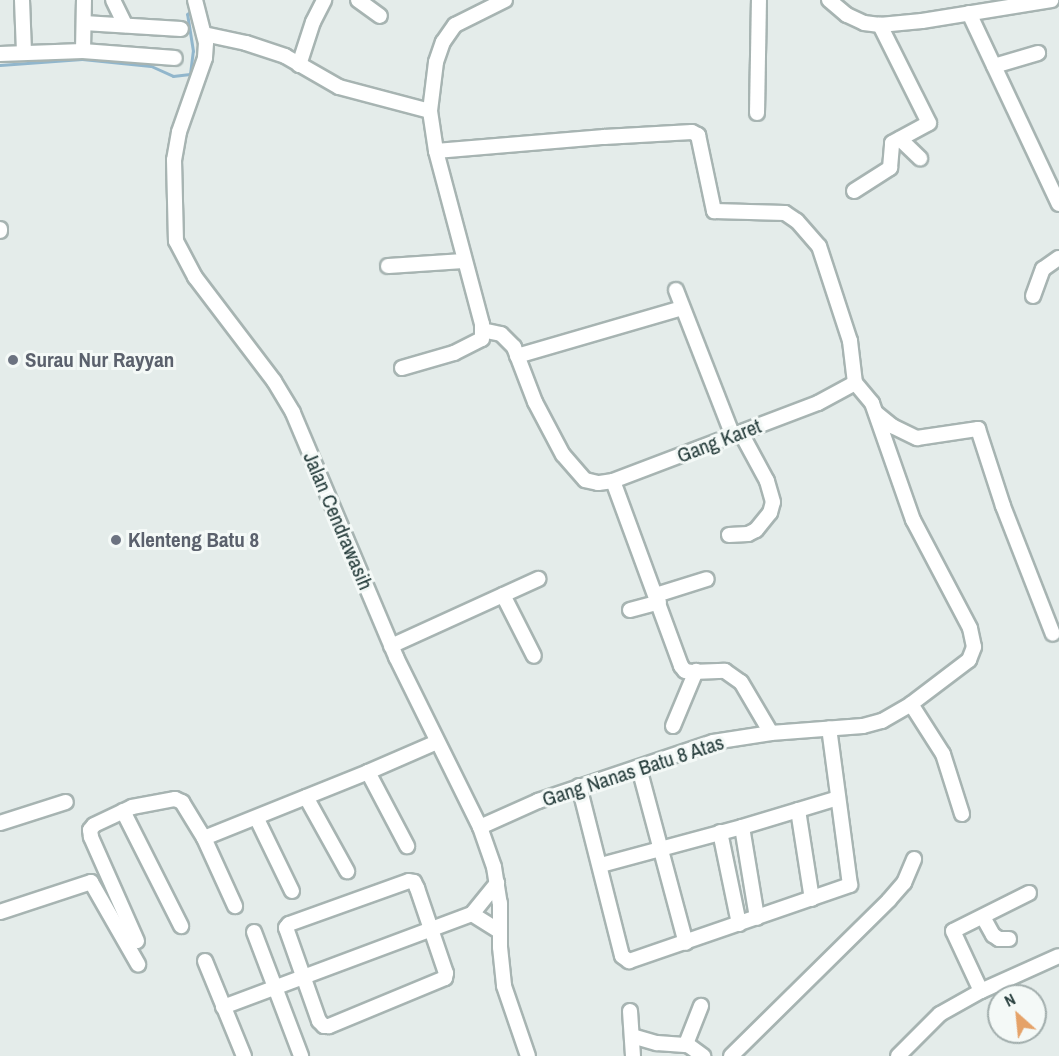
<!DOCTYPE html>
<style>
body{margin:0}
#map{position:relative;width:1059px;height:1056px;overflow:hidden;background:#e4ecea;font-family:"Archivo Narrow",sans-serif}
div>[style]{position:absolute}
[style*='--x']{left:calc(var(--x)*1px);top:calc(var(--y)*1px);width:calc(var(--w)*1px);rotate:calc(var(--a)*1deg)}
.stream>*{height:3px;margin:-1.5px;padding:0 1.5px;transform-origin:1.5px;border-radius:1.5px;background:#91b6cc}
.roads{filter:drop-shadow(2px 0 #a7b4b2) drop-shadow(-2px 0 #a7b4b2) drop-shadow(0 2px #a7b4b2) drop-shadow(0 -2px #a7b4b2)}
.minor>*{height:14px;margin:-7px;padding:0 7px;transform-origin:7px;border-radius:7px;background:#fff}
.dots>*{width:16px;height:16px;translate:-50% -50%;box-sizing:border-box;border:3px solid #f4f9f7;border-radius:50%}
span{translate:-50% -50%;white-space:nowrap;text-align:center;line-height:1.15;-webkit-text-stroke:6px #f4f9f7;paint-order:stroke}
.worship-label{font-size:21px;color:#5b616d;font-weight:700}
.left{translate:0 -50%;text-align:left}
.street-label{font-size:21px;color:#253c3b}
.north{position:absolute;left:987px;top:984px;width:60px;height:60px;box-sizing:border-box;background:#f4f9f7;border:2px solid #a1adac;border-radius:50%;rotate:333deg;font-size:16px;font-weight:700;line-height:24px;text-align:center;color:#253c3b}
.north::after{content:'';display:block;margin:auto;width:21px;height:27px;background:#e5a268;clip-path:polygon(50% 0,100% 100%,50% 72%,0 100%)}
</style>
<div id="map">
<div class="stream">
<div style="--x:0;--y:65;--w:82;--a:-4.2"></div>
<div style="--x:82;--y:59;--w:69;--a:5.8"></div>
<div style="--x:151;--y:66;--w:24;--a:24"></div>
<div style="--x:173;--y:76;--w:17;--a:-7"></div>
<div style="--x:190;--y:74;--w:23;--a:-83"></div>
<div style="--x:193;--y:51;--w:37;--a:-99"></div>
<div style="--x:187;--y:14;--w:7;--a:-34"></div>
</div>
<div class="roads">
<div class="minor">
<div style="--x:22;--y:0;--w:51;--a:87.8"></div>
<div style="--x:113;--y:0;--w:28;--a:64"></div>
<div style="--x:195;--y:0;--w:44;--a:75.7"></div>
<div style="--x:206;--y:43;--w:15;--a:94"></div>
<div style="--x:205;--y:58;--w:78;--a:109.4"></div>
<div style="--x:179;--y:132;--w:28;--a:100"></div>
<div style="--x:174;--y:160;--w:81;--a:88.6"></div>
<div style="--x:176;--y:241;--w:41;--a:62.2"></div>
<div style="--x:195;--y:277;--w:131;--a:52.8"></div>
<div style="--x:274;--y:381;--w:37;--a:59"></div>
<div style="--x:293;--y:413;--w:265;--a:67.1"></div>
<div style="--x:396;--y:657;--w:190;--a:63.7"></div>
<div style="--x:480;--y:827;--w:42;--a:70.7"></div>
<div style="--x:494;--y:867;--w:36;--a:81"></div>
<div style="--x:500;--y:903;--w:44;--a:90"></div>
<div style="--x:500;--y:947;--w:39;--a:84"></div>
<div style="--x:504;--y:986;--w:74;--a:71.1"></div>
<div style="--x:358;--y:0;--w:27;--a:36"></div>
<div style="--x:829;--y:0;--w:23;--a:40"></div>
<div style="--x:847;--y:15;--w:19;--a:25"></div>
<div style="--x:864;--y:23;--w:16;--a:7"></div>
<div style="--x:880;--y:25;--w:42;--a:-5.4"></div>
<div style="--x:922;--y:21;--w:131;--a:-9.2"></div>
<div style="--x:969;--y:13;--w:211;--a:64.8"></div>
<div style="--x:84;--y:23;--w:97;--a:3.5"></div>
<div style="--x:204;--y:34;--w:43;--a:12.1"></div>
<div style="--x:246;--y:43;--w:41;--a:18.4"></div>
<div style="--x:285;--y:56;--w:62;--a:29.9"></div>
<div style="--x:339;--y:87;--w:94;--a:14.8"></div>
<div style="--x:83;--y:51;--w:51;--a:-88.9"></div>
<div style="--x:0;--y:54;--w:83;--a:-2.1"></div>
<div style="--x:83;--y:51;--w:92;--a:4.4"></div>
<div style="--x:299;--y:65;--w:45;--a:-72"></div>
<div style="--x:313;--y:22;--w:25;--a:-63"></div>
<div style="--x:994;--y:66;--w:46;--a:-16.5"></div>
<div style="--x:757;--y:113;--w:113;--a:-89"></div>
<div style="--x:900;--y:139;--w:28;--a:44"></div>
<div style="--x:436;--y:151;--w:169;--a:-4.8"></div>
<div style="--x:604;--y:137;--w:88;--a:-3.3"></div>
<div style="--x:692;--y:132;--w:7;--a:27"></div>
<div style="--x:698;--y:135;--w:78;--a:78.1"></div>
<div style="--x:714;--y:211;--w:71;--a:1.6"></div>
<div style="--x:785;--y:213;--w:14;--a:34"></div>
<div style="--x:797;--y:221;--w:33;--a:49"></div>
<div style="--x:819;--y:246;--w:100;--a:71.9"></div>
<div style="--x:850;--y:341;--w:42;--a:83.2"></div>
<div style="--x:855;--y:383;--w:42;--a:151.6"></div>
<div style="--x:818;--y:403;--w:219;--a:159.2"></div>
<div style="--x:613;--y:481;--w:15;--a:172"></div>
<div style="--x:598;--y:483;--w:13;--a:-167"></div>
<div style="--x:585;--y:480;--w:33;--a:-131"></div>
<div style="--x:563;--y:455;--w:60;--a:-117.8"></div>
<div style="--x:535;--y:402;--w:59;--a:-110.9"></div>
<div style="--x:514;--y:347;--w:18;--a:-135"></div>
<div style="--x:501;--y:334;--w:19;--a:-168"></div>
<div style="--x:854;--y:191;--w:43;--a:-32.6"></div>
<div style="--x:890;--y:168;--w:25;--a:-85"></div>
<div style="--x:892;--y:143;--w:42;--a:-28.4"></div>
<div style="--x:929;--y:123;--w:110;--a:-116.6"></div>
<div style="--x:0;--y:229;--w:2;--a:90"></div>
<div style="--x:388;--y:266;--w:76;--a:-3.8"></div>
<div style="--x:676;--y:290;--w:157;--a:68.7"></div>
<div style="--x:1033;--y:296;--w:29;--a:-70"></div>
<div style="--x:1043;--y:269;--w:19;--a:-35"></div>
<div style="--x:517;--y:356;--w:172;--a:-16.2"></div>
<div style="--x:402;--y:368;--w:54;--a:-16.1"></div>
<div style="--x:454;--y:353;--w:31;--a:-27"></div>
<div style="--x:482;--y:339;--w:15;--a:-90"></div>
<div style="--x:482;--y:324;--w:179;--a:-104.9"></div>
<div style="--x:436;--y:151;--w:40;--a:-98.5"></div>
<div style="--x:430;--y:111;--w:49;--a:-83"></div>
<div style="--x:436;--y:62;--w:21;--a:-71"></div>
<div style="--x:443;--y:42;--w:21;--a:-55"></div>
<div style="--x:455;--y:25;--w:56;--a:-26.6"></div>
<div style="--x:876;--y:413;--w:21;--a:39"></div>
<div style="--x:892;--y:426;--w:28;--a:26"></div>
<div style="--x:917;--y:438;--w:62;--a:-8.4"></div>
<div style="--x:978;--y:429;--w:81;--a:72"></div>
<div style="--x:1003;--y:506;--w:137;--a:68.7"></div>
<div style="--x:613;--y:481;--w:197;--a:69.8"></div>
<div style="--x:681;--y:666;--w:6;--a:51"></div>
<div style="--x:685;--y:671;--w:7;--a:8"></div>
<div style="--x:692;--y:672;--w:33;--a:-2"></div>
<div style="--x:725;--y:671;--w:19;--a:35"></div>
<div style="--x:741;--y:682;--w:59;--a:59.5"></div>
<div style="--x:729;--y:535;--w:19;--a:-3"></div>
<div style="--x:748;--y:534;--w:9;--a:-27"></div>
<div style="--x:756;--y:530;--w:22;--a:-51"></div>
<div style="--x:770;--y:513;--w:11;--a:-75"></div>
<div style="--x:773;--y:502;--w:22;--a:-106"></div>
<div style="--x:767;--y:481;--w:55;--a:-118.4"></div>
<div style="--x:503;--y:595;--w:68;--a:63.1"></div>
<div style="--x:656;--y:595;--w:53;--a:-17.4"></div>
<div style="--x:630;--y:610;--w:30;--a:-15"></div>
<div style="--x:391;--y:646;--w:162;--a:-24.5"></div>
<div style="--x:911;--y:704;--w:59;--a:57.4"></div>
<div style="--x:943;--y:754;--w:63;--a:72.4"></div>
<div style="--x:673;--y:726;--w:60;--a:-67.3"></div>
<div style="--x:639;--y:768;--w:181;--a:75"></div>
<div style="--x:368;--y:772;--w:84;--a:62.2"></div>
<div style="--x:579;--y:786;--w:175;--a:75.8"></div>
<div style="--x:622;--y:956;--w:9;--a:36"></div>
<div style="--x:629;--y:961;--w:234;--a:-19"></div>
<div style="--x:850;--y:885;--w:158;--a:-97.6"></div>
<div style="--x:306;--y:797;--w:85;--a:61"></div>
<div style="--x:798;--y:810;--w:90;--a:81.1"></div>
<div style="--x:123;--y:811;--w:129;--a:63.2"></div>
<div style="--x:257;--y:819;--w:80;--a:64.1"></div>
<div style="--x:0;--y:823;--w:69;--a:-17.7"></div>
<div style="--x:480;--y:827;--w:64;--a:-24.1"></div>
<div style="--x:538;--y:801;--w:185;--a:-18.6"></div>
<div style="--x:713;--y:742;--w:59;--a:-8.8"></div>
<div style="--x:771;--y:733;--w:92;--a:-4.4"></div>
<div style="--x:863;--y:726;--w:20;--a:-15"></div>
<div style="--x:882;--y:721;--w:34;--a:-30"></div>
<div style="--x:911;--y:704;--w:73;--a:-37.2"></div>
<div style="--x:969;--y:660;--w:14;--a:-69"></div>
<div style="--x:974;--y:647;--w:19;--a:-102"></div>
<div style="--x:970;--y:628;--w:122;--a:-117.8"></div>
<div style="--x:913;--y:520;--w:124;--a:-109.3"></div>
<div style="--x:872;--y:403;--w:26;--a:-130"></div>
<div style="--x:742;--y:827;--w:92;--a:80.6"></div>
<div style="--x:720;--y:832;--w:94;--a:78.3"></div>
<div style="--x:204;--y:838;--w:75;--a:65.5"></div>
<div style="--x:601;--y:865;--w:146;--a:-15.1"></div>
<div style="--x:742;--y:827;--w:100;--a:-16.8"></div>
<div style="--x:409;--y:881;--w:5;--a:11"></div>
<div style="--x:414;--y:882;--w:7;--a:63"></div>
<div style="--x:417;--y:888;--w:90;--a:71.2"></div>
<div style="--x:446;--y:973;--w:5;--a:101"></div>
<div style="--x:445;--y:978;--w:126;--a:157.5"></div>
<div style="--x:329;--y:1026;--w:5;--a:180"></div>
<div style="--x:324;--y:1026;--w:7;--a:-135"></div>
<div style="--x:319;--y:1021;--w:99;--a:-109.5"></div>
<div style="--x:286;--y:928;--w:5;--a:-53"></div>
<div style="--x:289;--y:924;--w:127;--a:-19.7"></div>
<div style="--x:0;--y:912;--w:96;--a:-18.2"></div>
<div style="--x:91;--y:882;--w:95;--a:60.2"></div>
<div style="--x:472;--y:914;--w:32;--a:32"></div>
<div style="--x:983;--y:917;--w:21;--a:61"></div>
<div style="--x:993;--y:935;--w:7;--a:34"></div>
<div style="--x:999;--y:939;--w:10;--a:0"></div>
<div style="--x:254;--y:932;--w:133;--a:69.2"></div>
<div style="--x:137;--y:941;--w:114;--a:-113.9"></div>
<div style="--x:91;--y:837;--w:7;--a:-98"></div>
<div style="--x:90;--y:830;--w:6;--a:-51"></div>
<div style="--x:94;--y:825;--w:42;--a:-25.3"></div>
<div style="--x:132;--y:807;--w:44;--a:-10.5"></div>
<div style="--x:175;--y:799;--w:8;--a:23"></div>
<div style="--x:182;--y:802;--w:42;--a:58.6"></div>
<div style="--x:204;--y:838;--w:177;--a:-21.9"></div>
<div style="--x:368;--y:772;--w:75;--a:-23.5"></div>
<div style="--x:205;--y:961;--w:103;--a:67.7"></div>
<div style="--x:981;--y:991;--w:66;--a:-115"></div>
<div style="--x:953;--y:931;--w:85;--a:-26.6"></div>
<div style="--x:223;--y:1007;--w:266;--a:-20.5"></div>
<div style="--x:472;--y:914;--w:40;--a:-51"></div>
<div style="--x:630;--y:1011;--w:45;--a:86.2"></div>
<div style="--x:632;--y:1036;--w:26;--a:16"></div>
<div style="--x:657;--y:1043;--w:31;--a:4"></div>
<div style="--x:688;--y:1045;--w:19;--a:36"></div>
<div style="--x:686;--y:1044;--w:41;--a:-68.5"></div>
<div style="--x:731;--y:1056;--w:222;--a:-44.6"></div>
<div style="--x:889;--y:900;--w:23;--a:-49"></div>
<div style="--x:904;--y:883;--w:26;--a:-67"></div>
<div style="--x:898;--y:1056;--w:59;--a:-45"></div>
<div style="--x:940;--y:1014;--w:47;--a:-29.3"></div>
<div style="--x:981;--y:991;--w:85;--a:-24.2"></div>
</div>
</div>
<div class="dots">
<div style="left:13px;top:360px;background:#6b7280"></div>
<div style="left:116px;top:540px;background:#6b7280"></div>
</div>
<div class="worship-label">
<span class="left" style="left:25px;top:360px">Surau Nur Rayyan</span>
<span class="left" style="left:128px;top:540px">Klenteng Batu 8</span>
</div>
<div class="street-label">
<span style="left:719px;top:441px;rotate:-21deg">Gang Karet</span>
<span style="left:338px;top:521px;rotate:67deg">Jalan Cendrawasih</span>
<span style="left:633px;top:771px;rotate:-18deg">Gang Nanas Batu 8 Atas</span>
</div>
<div class="north">N</div>
</div>
